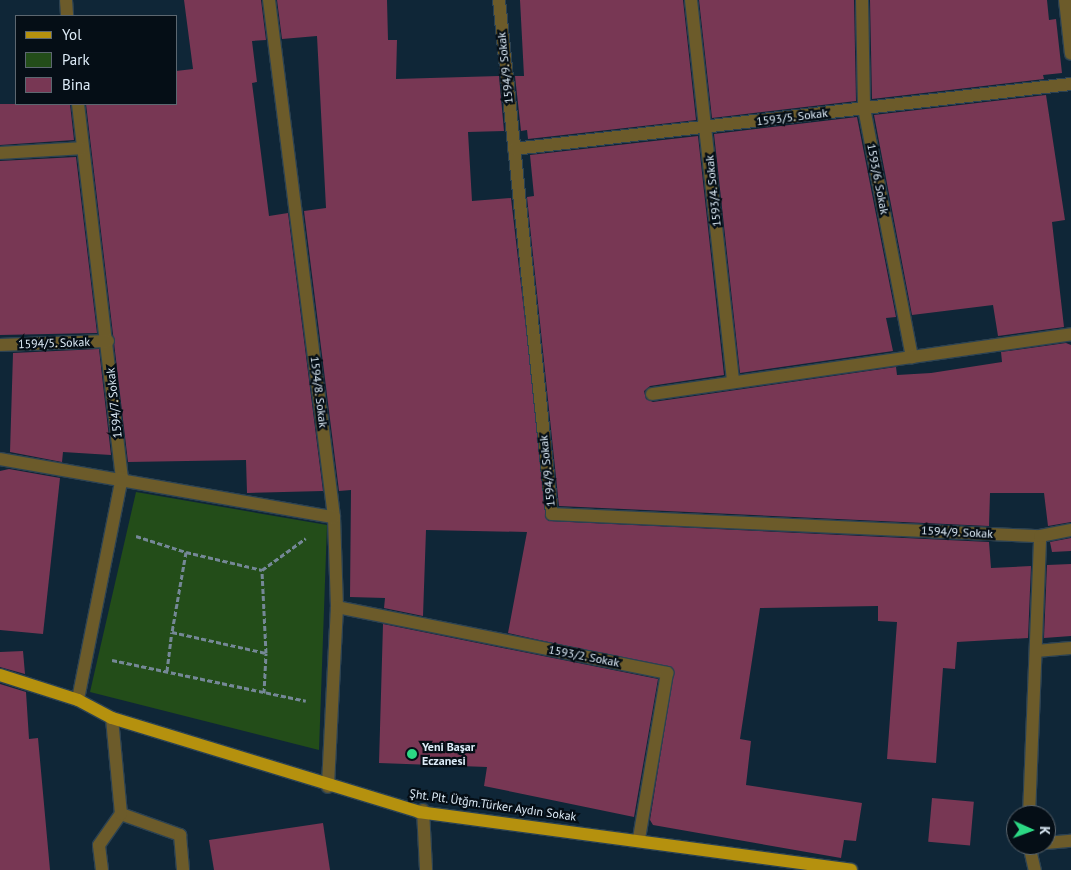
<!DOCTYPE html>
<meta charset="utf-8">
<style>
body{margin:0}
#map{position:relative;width:1071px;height:870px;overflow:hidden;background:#0f2637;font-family:"PT Sans",sans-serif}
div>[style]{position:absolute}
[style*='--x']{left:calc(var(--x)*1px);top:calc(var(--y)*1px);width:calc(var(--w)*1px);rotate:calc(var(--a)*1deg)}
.green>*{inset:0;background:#234d19}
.building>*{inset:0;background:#783754;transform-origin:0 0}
.path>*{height:3px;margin-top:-1.5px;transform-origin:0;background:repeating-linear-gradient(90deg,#758897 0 5px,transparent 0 7.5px)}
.roads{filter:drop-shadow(1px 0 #2c4252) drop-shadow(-1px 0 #2c4252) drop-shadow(0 1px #2c4252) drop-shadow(0 -1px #2c4252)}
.minor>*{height:12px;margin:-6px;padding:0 6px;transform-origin:6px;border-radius:6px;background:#6c5b2a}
.major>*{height:12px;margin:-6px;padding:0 6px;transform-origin:6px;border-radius:6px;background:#b5910e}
.dots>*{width:14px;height:14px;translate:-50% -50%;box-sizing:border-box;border:2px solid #050e16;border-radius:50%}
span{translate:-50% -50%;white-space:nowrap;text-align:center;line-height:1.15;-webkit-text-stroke:4.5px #050e16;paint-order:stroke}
.street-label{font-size:12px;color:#deecf8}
.poi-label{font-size:12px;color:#deecf8;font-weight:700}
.left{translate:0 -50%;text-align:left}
.legend{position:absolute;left:15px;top:15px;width:162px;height:90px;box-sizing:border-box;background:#050e16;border:1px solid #5c6770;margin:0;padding:6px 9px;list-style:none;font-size:15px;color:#deecf8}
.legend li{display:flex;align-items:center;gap:10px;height:25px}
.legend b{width:25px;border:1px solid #5c6770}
.north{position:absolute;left:1006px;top:805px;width:50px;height:50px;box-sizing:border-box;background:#050e16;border:1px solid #5c6770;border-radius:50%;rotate:92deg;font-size:14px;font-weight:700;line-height:20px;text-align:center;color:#deecf8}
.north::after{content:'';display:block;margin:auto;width:18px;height:22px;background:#2cd884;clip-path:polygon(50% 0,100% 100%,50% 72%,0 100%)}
</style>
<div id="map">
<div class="green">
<div style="clip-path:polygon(136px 492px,327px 525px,319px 750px,90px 692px)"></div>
</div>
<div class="building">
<div style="clip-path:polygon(184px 0,261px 0,266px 40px,252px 41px,257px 82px,252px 83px,269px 216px,288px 213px,323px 491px,247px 493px,246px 460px,128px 462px,86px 104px,176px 104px,176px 71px,193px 69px)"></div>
<div style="clip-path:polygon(277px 0,387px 0,388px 40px,397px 40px,396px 79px,499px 76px,504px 131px,468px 132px,472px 201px,511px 198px,548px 521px,989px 542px,991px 568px,1031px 566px,1028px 638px,957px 642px,955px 669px,943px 668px,936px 763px,887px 759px,897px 622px,878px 621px,878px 606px,760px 608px,740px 739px,751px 741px,746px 785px,862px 803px,856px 841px,844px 840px,841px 858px,653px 825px,650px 820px,674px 670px,508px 633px,527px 532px,426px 530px,423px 616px,384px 608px,385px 598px,350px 597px,351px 490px,339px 491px,304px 211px,326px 208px,317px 36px,282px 39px)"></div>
<div style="clip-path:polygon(520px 0,683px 0,696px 120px,528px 139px,527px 130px,521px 131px,515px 76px,524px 76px)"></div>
<div style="clip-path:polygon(699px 0,854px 0,856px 101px,712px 118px)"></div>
<div style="clip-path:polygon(870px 0,1047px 0,1049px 20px,1056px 19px,1062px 73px,1043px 75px,1044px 79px,872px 99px)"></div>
<div style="clip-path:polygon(1046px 95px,1065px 220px,1052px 222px,1064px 327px,998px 336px,993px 305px,912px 315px,874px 115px)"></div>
<div style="clip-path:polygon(0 104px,70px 104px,74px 140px,0 145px)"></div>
<div style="clip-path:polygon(857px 117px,896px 317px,886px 318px,893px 351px,740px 373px,714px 134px)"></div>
<div style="clip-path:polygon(698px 136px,724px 375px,650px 386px,644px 391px,646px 399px,653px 402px,896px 367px,897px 375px,931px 373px,1002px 362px,1001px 352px,1066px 343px,1071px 345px,1071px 522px,1048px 526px,1044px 493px,990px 493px,989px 526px,559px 506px,527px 197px,534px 196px,530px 155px)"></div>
<div style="clip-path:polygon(76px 157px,97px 333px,0 335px,0 161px)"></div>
<div style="clip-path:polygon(99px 349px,111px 455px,63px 452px,62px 462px,10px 452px,13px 353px)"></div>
<div style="clip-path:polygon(9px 469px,60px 478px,43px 634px,0 630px,0 471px)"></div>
<div style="clip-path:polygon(1071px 538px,1071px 551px,1052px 552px,1050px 542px)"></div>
<div style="clip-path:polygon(1071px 564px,1071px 636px,1044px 638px,1047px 565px)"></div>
<div style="clip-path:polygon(383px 624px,658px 679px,634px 817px,484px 786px,487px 767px,379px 763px)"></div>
<div style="clip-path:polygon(23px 651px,25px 674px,0 667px,0 652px)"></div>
<div style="clip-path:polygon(0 684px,26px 692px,29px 739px,38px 738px,50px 870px,0 870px)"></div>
<div style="left:932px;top:798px;width:42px;height:44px;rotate:5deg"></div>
<div style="clip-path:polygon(323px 823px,330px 870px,214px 870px,209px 840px)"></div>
</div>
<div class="path">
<div style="--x:136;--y:536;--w:52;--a:17.7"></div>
<div style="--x:186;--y:552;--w:81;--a:99.9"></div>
<div style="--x:172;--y:632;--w:96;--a:12.6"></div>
<div style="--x:266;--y:653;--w:83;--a:-92.8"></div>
<div style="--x:262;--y:570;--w:54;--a:-36"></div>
<div style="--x:186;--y:552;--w:78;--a:13.3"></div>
<div style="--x:112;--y:660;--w:198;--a:11.9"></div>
<div style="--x:167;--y:671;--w:39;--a:-83"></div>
<div style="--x:264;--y:693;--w:40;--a:-87.1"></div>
</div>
<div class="roads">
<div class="minor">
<div style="--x:66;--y:0;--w:16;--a:86"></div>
<div style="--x:269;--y:0;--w:521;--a:82.83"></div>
<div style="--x:334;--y:517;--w:90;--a:88.1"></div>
<div style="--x:337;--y:607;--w:180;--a:92.9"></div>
<div style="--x:499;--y:0;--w:517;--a:84.11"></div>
<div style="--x:552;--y:514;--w:488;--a:2.6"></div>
<div style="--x:691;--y:0;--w:384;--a:83.7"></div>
<div style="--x:862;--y:0;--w:108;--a:88.9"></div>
<div style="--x:864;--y:108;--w:254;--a:79.1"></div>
<div style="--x:1065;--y:0;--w:54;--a:83.7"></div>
<div style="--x:78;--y:104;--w:376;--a:83.3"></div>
<div style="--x:122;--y:477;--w:227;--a:101.2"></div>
<div style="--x:514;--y:149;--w:561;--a:-6.66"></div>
<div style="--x:0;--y:153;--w:83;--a:-3.4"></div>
<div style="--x:0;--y:345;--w:108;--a:-2.1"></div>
<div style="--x:652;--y:394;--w:423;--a:-8.1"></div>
<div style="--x:0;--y:459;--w:339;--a:9.9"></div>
<div style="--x:337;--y:607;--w:337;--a:11.3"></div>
<div style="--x:667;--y:673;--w:167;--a:99.6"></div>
<div style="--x:1036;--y:651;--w:35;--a:-5"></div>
<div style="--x:423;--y:810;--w:60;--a:87.1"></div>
<div style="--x:121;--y:814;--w:63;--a:19.6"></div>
<div style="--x:180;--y:835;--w:35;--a:85"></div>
<div style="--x:1029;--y:815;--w:279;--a:-87.7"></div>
<div style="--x:1040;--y:536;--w:32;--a:-11"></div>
<div style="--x:1046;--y:843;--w:25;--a:-5"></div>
<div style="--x:1029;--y:845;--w:26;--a:77"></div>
<div style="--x:102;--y:870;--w:25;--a:-97"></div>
<div style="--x:99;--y:845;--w:38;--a:-55"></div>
<div style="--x:121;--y:814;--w:96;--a:-95.4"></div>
</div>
<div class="major">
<div style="--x:0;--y:675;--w:82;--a:17.8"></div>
<div style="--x:78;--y:700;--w:38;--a:28"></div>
<div style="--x:112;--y:718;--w:321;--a:17"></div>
<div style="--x:419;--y:812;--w:436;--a:7.6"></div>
</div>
</div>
<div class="dots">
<div style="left:412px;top:754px;background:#2cd884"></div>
</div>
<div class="street-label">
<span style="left:505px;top:68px;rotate:-96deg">1594/9. Sokak</span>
<span style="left:792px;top:117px;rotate:-7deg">1593/5. Sokak</span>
<span style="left:878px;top:179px;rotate:79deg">1593/6. Sokak</span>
<span style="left:713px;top:191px;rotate:-96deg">1593/4. Sokak</span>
<span style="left:54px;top:343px;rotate:-2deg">1594/5. Sokak</span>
<span style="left:319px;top:392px;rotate:83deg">1594/8. Sokak</span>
<span style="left:114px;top:403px;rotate:-96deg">1594/7. Sokak</span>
<span style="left:547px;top:471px;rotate:-96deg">1594/9. Sokak</span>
<span style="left:957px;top:532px;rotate:3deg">1594/9. Sokak</span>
<span style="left:584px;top:656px;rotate:11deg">1593/2. Sokak</span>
<span style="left:493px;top:805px;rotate:8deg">Şht. Plt. Ütğm.Türker Aydın Sokak</span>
</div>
<div class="poi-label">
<span class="left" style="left:422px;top:754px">Yeni Başar<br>Eczanesi</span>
</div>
<ul class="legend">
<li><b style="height:6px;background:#b5910e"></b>Yol</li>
<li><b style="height:14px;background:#234d19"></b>Park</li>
<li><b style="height:14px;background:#783754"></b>Bina</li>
</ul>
<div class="north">K</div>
</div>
